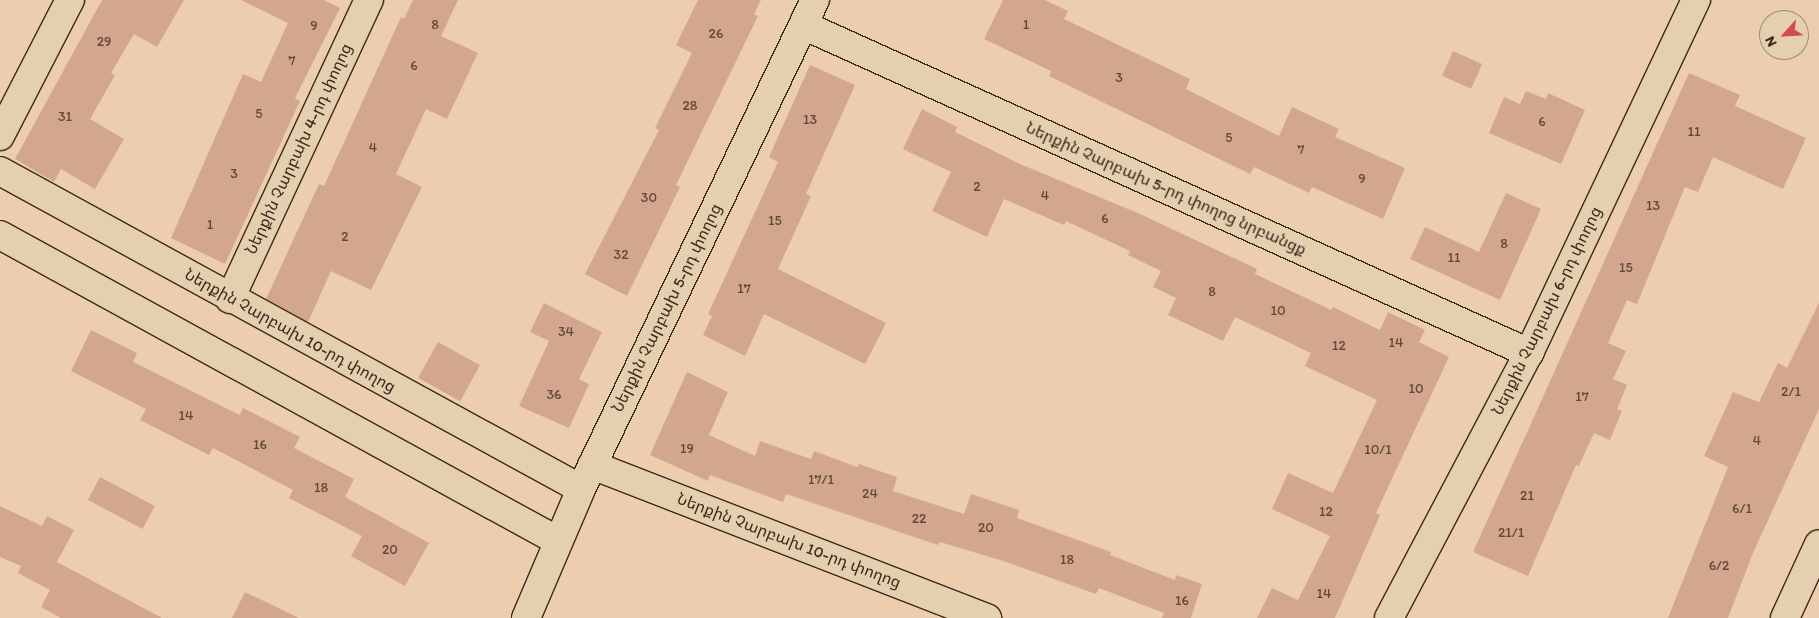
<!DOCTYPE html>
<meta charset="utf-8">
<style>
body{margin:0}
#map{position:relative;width:1819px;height:618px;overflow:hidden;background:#ecceae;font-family:Itim,"Noto Sans Armenian",sans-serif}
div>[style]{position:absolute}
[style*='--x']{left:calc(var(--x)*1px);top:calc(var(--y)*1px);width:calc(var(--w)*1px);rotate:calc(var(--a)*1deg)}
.building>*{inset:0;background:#d3a78e;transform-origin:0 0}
.roads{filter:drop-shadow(1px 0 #3b2a1e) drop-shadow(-1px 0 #3b2a1e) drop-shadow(0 1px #3b2a1e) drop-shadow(0 -1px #3b2a1e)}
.street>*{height:28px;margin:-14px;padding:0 14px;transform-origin:14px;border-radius:14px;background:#e4cfae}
span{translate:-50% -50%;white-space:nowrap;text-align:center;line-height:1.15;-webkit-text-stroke:4px #e4cfae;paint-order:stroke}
.number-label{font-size:14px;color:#61493a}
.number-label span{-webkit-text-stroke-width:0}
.street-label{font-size:16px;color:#3b2a1e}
.north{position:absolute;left:1759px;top:10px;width:50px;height:50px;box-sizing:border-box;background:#e4cfae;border:1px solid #a08d74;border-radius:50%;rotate:244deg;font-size:14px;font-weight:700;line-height:20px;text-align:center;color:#3b2a1e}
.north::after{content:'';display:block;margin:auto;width:18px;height:22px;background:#d1495b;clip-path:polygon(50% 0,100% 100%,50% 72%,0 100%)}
</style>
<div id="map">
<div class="building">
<div style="clip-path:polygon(102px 0,184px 0,157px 47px,134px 34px,111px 73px,115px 75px,90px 119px,124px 139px,95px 189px,61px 169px,54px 182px,15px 159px)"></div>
<div style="clip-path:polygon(241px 0,324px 0,340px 8px,295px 98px,300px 101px,225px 264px,171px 238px,243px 74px,261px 82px,288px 23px)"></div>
<div style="clip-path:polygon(413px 0,458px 0,441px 36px,478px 53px,447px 119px,426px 109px,396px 174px,422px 187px,371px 290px,331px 271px,308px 322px,266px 299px,319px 184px,324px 186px,401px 17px,404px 19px)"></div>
<div style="clip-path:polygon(698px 0,761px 0,754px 14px,758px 16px,676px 185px,680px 187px,627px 296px,585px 274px,659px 130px,655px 128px,692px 53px,676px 45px)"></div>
<div style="clip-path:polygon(1003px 0,1045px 0,1068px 11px,1064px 19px,1190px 79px,1186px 89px,1279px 136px,1292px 107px,1339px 129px,1335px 137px,1405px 168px,1383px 219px,1312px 187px,1309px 193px,1254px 167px,1250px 174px,1049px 76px,1051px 71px,984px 39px)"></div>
<div style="left:1453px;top:51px;width:32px;height:27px;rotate:24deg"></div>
<div style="clip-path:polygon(810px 65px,855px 85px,806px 194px,811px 196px,778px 269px,886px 323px,865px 364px,764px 314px,745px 356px,703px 335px,712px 316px,708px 314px,778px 162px,769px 157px)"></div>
<div style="clip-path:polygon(1689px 73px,1740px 95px,1735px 106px,1806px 138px,1783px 189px,1713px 157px,1698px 192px,1685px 187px,1637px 304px,1627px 300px,1608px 343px,1626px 351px,1613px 379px,1627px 385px,1617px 409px,1622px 411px,1610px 440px,1594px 433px,1579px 466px,1576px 465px,1528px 576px,1473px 552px)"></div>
<div style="clip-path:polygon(1526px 91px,1546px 99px,1548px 93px,1585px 110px,1561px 164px,1489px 133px,1504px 97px,1520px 104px)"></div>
<div style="clip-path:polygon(922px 109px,957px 127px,955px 132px,1020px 164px,1140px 214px,1257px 269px,1255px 274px,1331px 310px,1333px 307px,1380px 330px,1388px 312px,1425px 330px,1419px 342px,1449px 357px,1376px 513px,1380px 515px,1335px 618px,1257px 618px,1272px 588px,1298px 600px,1330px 536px,1272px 509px,1288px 473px,1333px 493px,1377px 400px,1305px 366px,1311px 353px,1235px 317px,1223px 341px,1168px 315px,1176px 298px,1153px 287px,1161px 271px,1128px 255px,1130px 251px,1066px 221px,1064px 225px,1004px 199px,987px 237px,932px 211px,951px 172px,903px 149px)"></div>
<div style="clip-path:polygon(1506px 193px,1541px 209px,1500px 300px,1410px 259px,1425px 227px,1479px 252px)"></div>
<div style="clip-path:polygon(544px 303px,602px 332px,579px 379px,589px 384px,569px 428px,519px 406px,549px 341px,530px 332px)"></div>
<div style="clip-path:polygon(1819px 303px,1819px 409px,1753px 553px,1728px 618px,1668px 618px,1728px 467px,1704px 456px,1733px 392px,1759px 402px,1778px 363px,1787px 368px)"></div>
<div style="clip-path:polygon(91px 330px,137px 353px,133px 362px,240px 415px,243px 408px,300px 437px,294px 448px,354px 479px,345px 497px,429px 543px,405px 586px,351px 556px,362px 536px,289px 498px,293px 490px,213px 448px,209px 455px,140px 420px,146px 409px,71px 371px)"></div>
<div style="left:438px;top:342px;width:48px;height:41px;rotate:29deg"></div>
<div style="clip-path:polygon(687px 372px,728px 392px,709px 435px,755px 456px,760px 441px,811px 459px,814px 451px,857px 467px,859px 464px,897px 477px,893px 491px,964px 514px,971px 494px,1019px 510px,1017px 518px,1111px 552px,1110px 555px,1175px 580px,1176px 575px,1202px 584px,1191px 618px,1162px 618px,1164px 613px,1099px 588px,1096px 594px,1003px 561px,940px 542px,938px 545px,786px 494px,783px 502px,710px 475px,708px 481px,650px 455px)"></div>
<div style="left:100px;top:477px;width:62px;height:26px;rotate:28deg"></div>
<div style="clip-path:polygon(0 506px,42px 526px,47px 516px,74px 530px,57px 562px,162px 618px,61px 618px,41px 607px,50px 590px,18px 573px,21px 566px,0 557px)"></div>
<div style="clip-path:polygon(245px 592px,299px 618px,232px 618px)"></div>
</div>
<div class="roads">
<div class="street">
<div style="--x:803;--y:25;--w:797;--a:24.31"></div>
<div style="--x:0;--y:136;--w:153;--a:-62.8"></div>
<div style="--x:0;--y:171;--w:662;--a:28.69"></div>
<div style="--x:0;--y:235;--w:636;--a:28.74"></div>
<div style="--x:230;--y:299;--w:330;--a:-65.1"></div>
<div style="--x:592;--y:465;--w:424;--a:21.2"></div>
<div style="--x:526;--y:618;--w:140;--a:-66.9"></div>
<div style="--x:581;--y:489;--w:542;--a:-64.43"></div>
<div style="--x:1389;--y:618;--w:300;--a:-62.2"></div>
<div style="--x:1529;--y:353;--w:391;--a:-64.7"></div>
<div style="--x:1785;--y:618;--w:81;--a:-65.3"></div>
</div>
</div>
<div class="number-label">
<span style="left:435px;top:25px">8</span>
<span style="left:1026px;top:25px">1</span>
<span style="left:314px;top:26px">9</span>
<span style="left:716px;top:34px">26</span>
<span style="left:104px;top:42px">29</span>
<span style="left:292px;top:61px">7</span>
<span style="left:414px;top:66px">6</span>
<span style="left:1119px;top:78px">3</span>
<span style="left:690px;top:106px">28</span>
<span style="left:259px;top:114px">5</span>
<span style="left:65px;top:117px">31</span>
<span style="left:810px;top:120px">13</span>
<span style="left:1542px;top:122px">6</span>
<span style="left:1694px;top:132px">11</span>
<span style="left:1229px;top:138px">5</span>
<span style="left:373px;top:148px">4</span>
<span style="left:1301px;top:150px">7</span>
<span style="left:234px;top:174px">3</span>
<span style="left:1362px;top:179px">9</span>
<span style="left:977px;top:187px">2</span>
<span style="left:1045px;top:196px">4</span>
<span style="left:649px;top:198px">30</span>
<span style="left:1653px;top:206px">13</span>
<span style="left:1105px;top:219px">6</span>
<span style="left:775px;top:221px">15</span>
<span style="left:210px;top:225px">1</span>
<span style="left:345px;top:237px">2</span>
<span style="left:1504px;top:244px">8</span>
<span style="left:621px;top:255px">32</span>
<span style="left:1454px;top:258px">11</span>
<span style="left:1626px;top:268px">15</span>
<span style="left:744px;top:289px">17</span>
<span style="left:1212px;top:292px">8</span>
<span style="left:1278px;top:311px">10</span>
<span style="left:566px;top:332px">34</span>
<span style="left:1396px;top:343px">14</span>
<span style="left:1339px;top:346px">12</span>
<span style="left:1416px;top:389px">10</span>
<span style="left:1791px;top:392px">2/1</span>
<span style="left:554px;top:395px">36</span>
<span style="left:1582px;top:397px">17</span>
<span style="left:186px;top:416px">14</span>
<span style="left:1757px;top:441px">4</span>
<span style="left:260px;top:445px">16</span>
<span style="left:687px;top:449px">19</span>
<span style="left:1378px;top:450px">10/1</span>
<span style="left:821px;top:480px">17/1</span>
<span style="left:321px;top:488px">18</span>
<span style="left:870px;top:494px">24</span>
<span style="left:1527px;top:496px">21</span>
<span style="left:1742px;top:509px">6/1</span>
<span style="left:1326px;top:512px">12</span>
<span style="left:919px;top:519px">22</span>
<span style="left:986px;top:528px">20</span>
<span style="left:1511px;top:533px">21/1</span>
<span style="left:390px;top:550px">20</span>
<span style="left:1067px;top:560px">18</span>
<span style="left:1719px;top:566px">6/2</span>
<span style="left:1324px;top:594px">14</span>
<span style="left:1182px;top:601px">16</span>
</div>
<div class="street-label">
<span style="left:299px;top:149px;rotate:-65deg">Ներքին Չարբախ 4-րդ փողոց</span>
<span style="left:1166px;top:189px;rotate:24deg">Ներքին Չարբախ 5-րդ փողոց նրբանցք</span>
<span style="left:667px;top:308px;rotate:-64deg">Ներքին Չարբախ 5-րդ փողոց</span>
<span style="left:1547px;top:311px;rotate:-64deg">Ներքին Չարբախ 6-րդ փողոց</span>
<span style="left:290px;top:331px;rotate:29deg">Ներքին Չարբախ 10-րդ փողոց</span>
<span style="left:789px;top:541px;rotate:21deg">Ներքին Չարբախ 10-րդ փողոց</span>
</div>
<div class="north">N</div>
</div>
